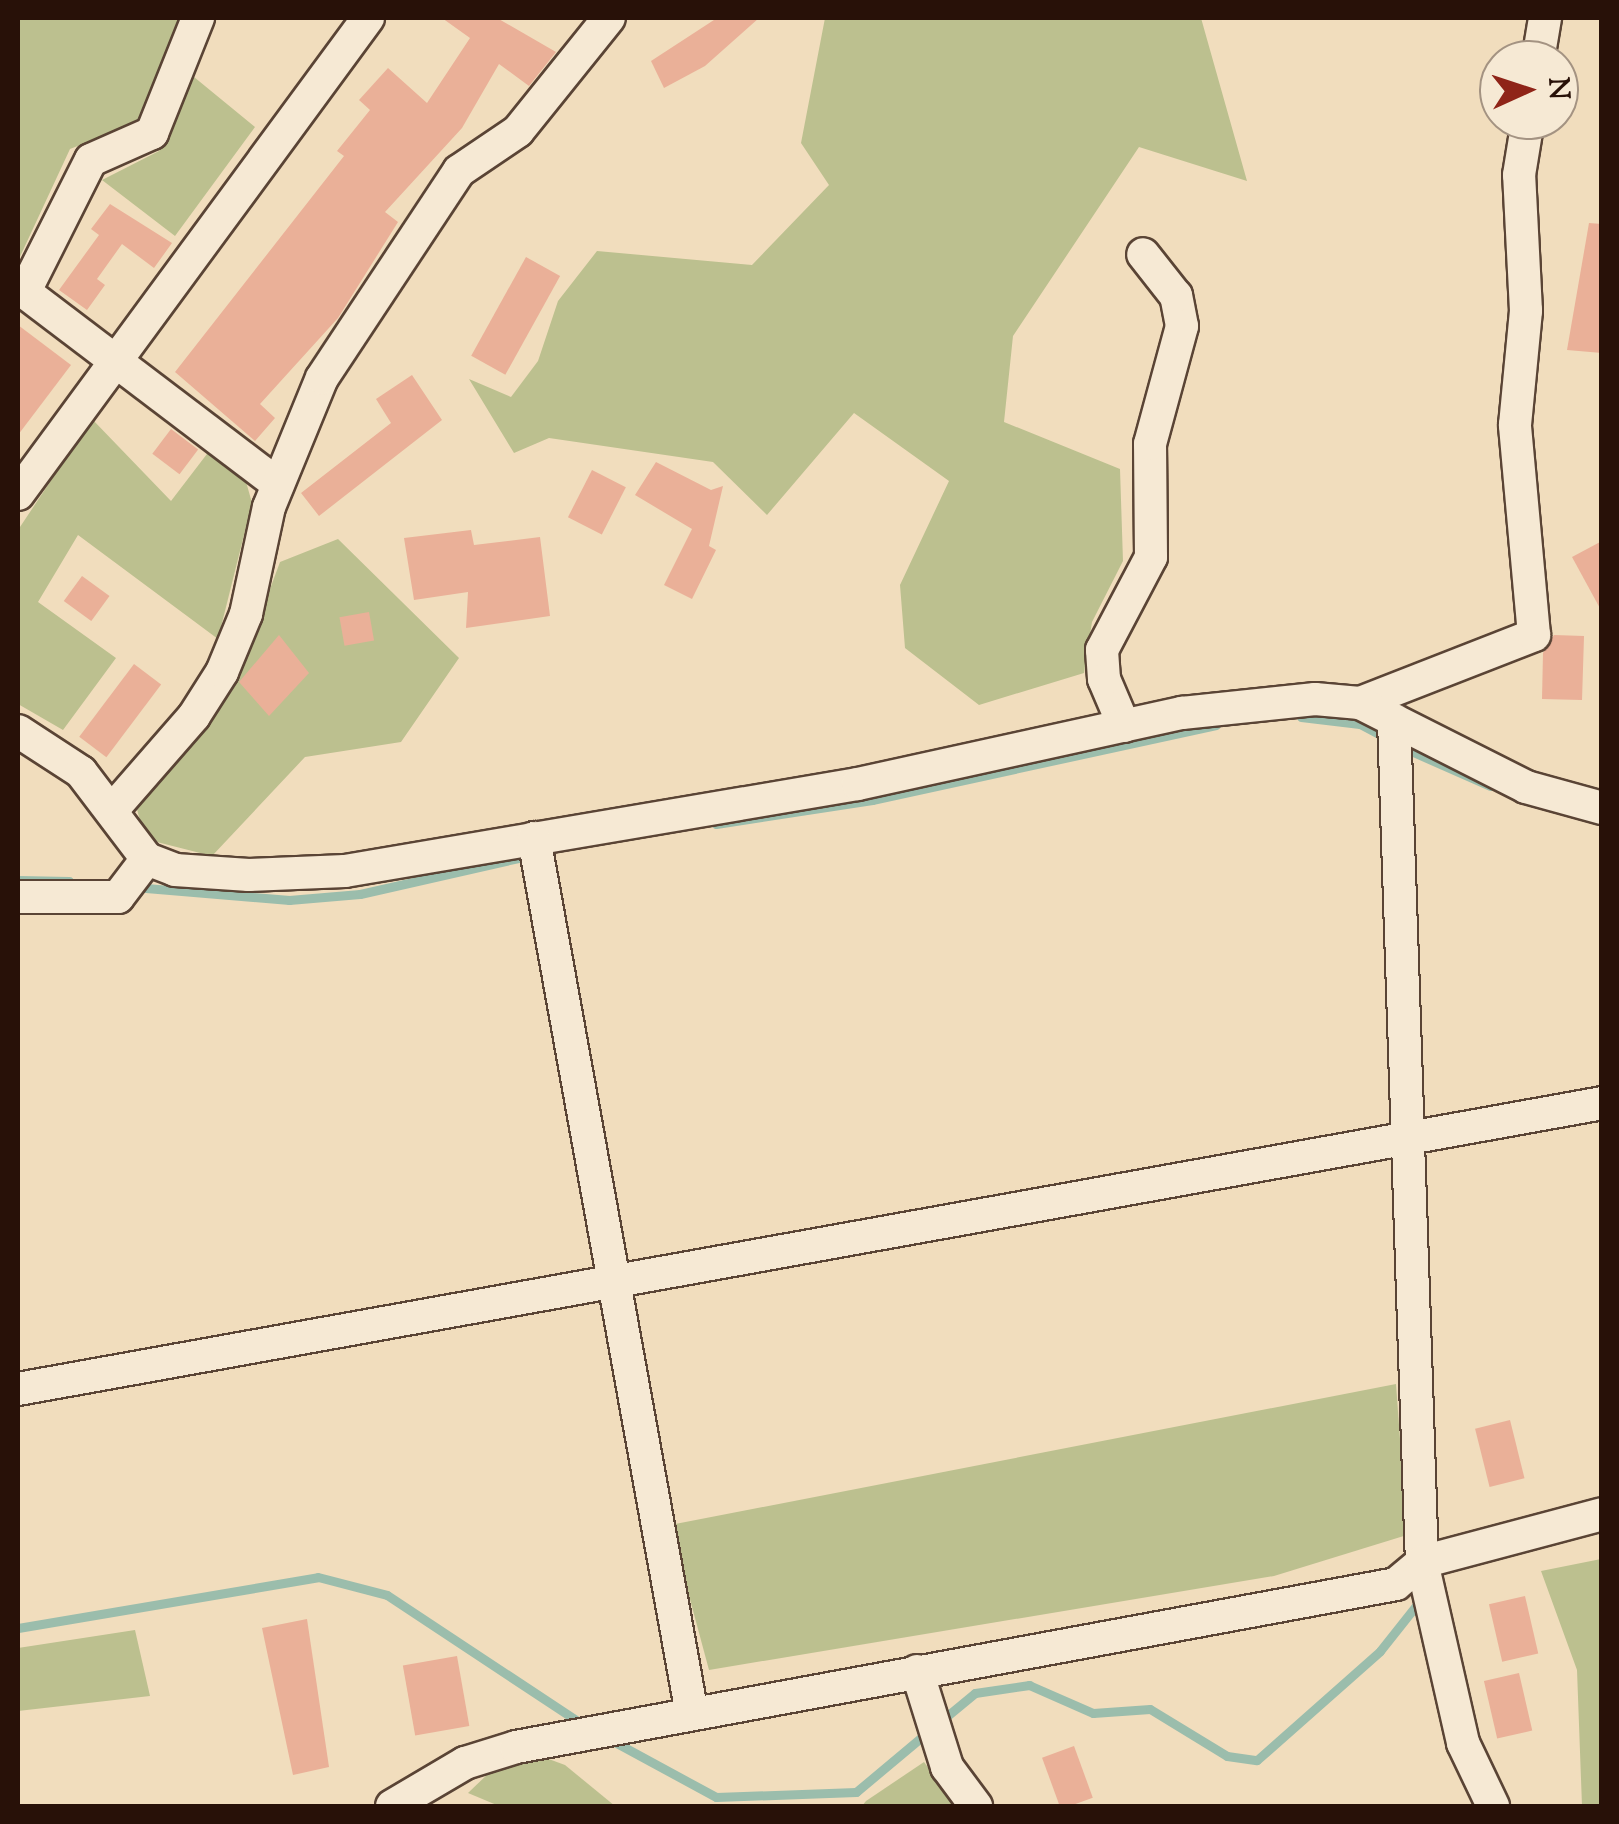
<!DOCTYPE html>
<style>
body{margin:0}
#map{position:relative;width:1619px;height:1824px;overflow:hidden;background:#f1ddbd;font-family:"Sorts Mill Goudy",serif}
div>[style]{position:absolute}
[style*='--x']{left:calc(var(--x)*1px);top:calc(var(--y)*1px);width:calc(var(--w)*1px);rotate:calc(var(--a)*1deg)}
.green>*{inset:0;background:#bcc08f}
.stream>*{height:9px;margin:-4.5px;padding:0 4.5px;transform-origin:4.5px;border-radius:4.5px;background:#9bbdac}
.building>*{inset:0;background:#eab098;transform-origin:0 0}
.roads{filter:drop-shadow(2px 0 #5a4435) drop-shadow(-2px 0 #5a4435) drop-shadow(0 2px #5a4435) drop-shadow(0 -2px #5a4435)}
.minor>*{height:32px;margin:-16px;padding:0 16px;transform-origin:16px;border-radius:16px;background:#f6e9d4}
span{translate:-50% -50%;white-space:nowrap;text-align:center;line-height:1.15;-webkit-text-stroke:8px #f6e9d4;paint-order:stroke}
.frame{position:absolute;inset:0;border:20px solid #281108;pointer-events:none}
.north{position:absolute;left:1479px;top:40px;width:100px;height:100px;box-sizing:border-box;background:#f6e9d4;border:2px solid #a49382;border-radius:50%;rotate:87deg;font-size:28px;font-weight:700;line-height:40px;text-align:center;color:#281108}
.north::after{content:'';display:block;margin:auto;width:35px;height:45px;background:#8f2418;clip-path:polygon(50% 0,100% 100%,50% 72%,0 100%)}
</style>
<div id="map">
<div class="green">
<div style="clip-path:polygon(18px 18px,187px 18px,138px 122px,70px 149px,18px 261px)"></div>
<div style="clip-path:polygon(825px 18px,1201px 18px,1247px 181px,1139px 147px,1013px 336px,1004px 422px,1120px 469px,1123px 561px,1092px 622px,1084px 673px,979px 705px,905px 648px,900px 585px,949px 481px,854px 413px,767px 515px,713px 462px,549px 438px,514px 453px,469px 379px,511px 397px,538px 361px,558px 301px,597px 251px,752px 265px,829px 185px,801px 143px)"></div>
<div style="clip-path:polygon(194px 77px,255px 127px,175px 236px,102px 180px,159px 151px)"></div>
<div style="clip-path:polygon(92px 419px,171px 501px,210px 450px,245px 478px,252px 503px,218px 639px,78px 535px,38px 602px,116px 658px,63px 730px,18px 704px,18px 530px)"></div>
<div style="clip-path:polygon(338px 539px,459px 658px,401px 742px,305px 757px,212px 856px,145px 839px,135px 802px,232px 691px,280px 562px)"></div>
<div style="clip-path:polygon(1396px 1384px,1407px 1535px,1274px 1576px,709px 1670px,670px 1525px)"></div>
<div style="clip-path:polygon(1601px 1559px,1601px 1806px,1582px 1806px,1577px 1670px,1541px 1571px)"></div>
<div style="clip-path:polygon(135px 1630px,150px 1696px,18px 1711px,18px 1648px)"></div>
<div style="clip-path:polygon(516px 1747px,565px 1765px,615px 1806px,499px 1806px,468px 1793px)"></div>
<div style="clip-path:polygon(924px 1762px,957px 1806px,862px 1806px,866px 1801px)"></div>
</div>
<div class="stream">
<div style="--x:1301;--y:717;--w:59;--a:6.8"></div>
<div style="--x:1360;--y:724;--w:30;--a:28"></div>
<div style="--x:1404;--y:748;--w:94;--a:23.8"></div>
<div style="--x:716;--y:824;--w:158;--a:-8.7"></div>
<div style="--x:872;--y:800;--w:352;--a:-12.3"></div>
<div style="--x:18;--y:880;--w:51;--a:1.1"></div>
<div style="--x:134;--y:887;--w:156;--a:4.8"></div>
<div style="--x:289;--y:900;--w:71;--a:-4.8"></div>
<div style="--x:360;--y:894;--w:167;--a:-12.8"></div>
<div style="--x:18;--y:1628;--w:304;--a:-9.6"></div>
<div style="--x:318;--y:1577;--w:71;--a:14.6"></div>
<div style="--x:387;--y:1595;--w:237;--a:33.5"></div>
<div style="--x:941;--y:1721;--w:44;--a:-39.5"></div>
<div style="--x:975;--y:1693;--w:55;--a:-8.4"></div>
<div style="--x:1029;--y:1685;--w:70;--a:23.6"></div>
<div style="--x:1093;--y:1713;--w:57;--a:-4"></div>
<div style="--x:1150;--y:1709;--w:90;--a:31.4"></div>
<div style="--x:1227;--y:1756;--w:30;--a:8"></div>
<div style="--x:1257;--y:1760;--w:164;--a:-41.5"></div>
<div style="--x:1380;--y:1651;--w:68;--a:-51.6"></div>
<div style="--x:611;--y:1740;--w:119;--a:28.5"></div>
<div style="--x:716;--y:1797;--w:140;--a:-2"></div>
<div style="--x:856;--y:1792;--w:95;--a:-39.9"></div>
</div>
<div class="building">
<div style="clip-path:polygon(442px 18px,497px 18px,556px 52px,529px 86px,499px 64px,462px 128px,385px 212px,398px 222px,338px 318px,260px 404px,275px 418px,255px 441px,175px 372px,344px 156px,337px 151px,370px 110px,359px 100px,388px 68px,427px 103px,470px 38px)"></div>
<div style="clip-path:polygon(717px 18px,759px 18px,705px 66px,664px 88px,651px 61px)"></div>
<div style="clip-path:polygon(110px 204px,172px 243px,154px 268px,122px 244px,97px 279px,105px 285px,87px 310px,59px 290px,99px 235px,91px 229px)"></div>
<div style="clip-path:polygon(1589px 223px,1602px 224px,1602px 353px,1567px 350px)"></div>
<div style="left:526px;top:257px;width:39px;height:113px;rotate:29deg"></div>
<div style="clip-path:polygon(18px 325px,71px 365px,18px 435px)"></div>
<div style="clip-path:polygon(412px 375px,442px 420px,319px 516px,301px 493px,391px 423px,376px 399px)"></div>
<div style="left:171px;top:429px;width:34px;height:31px;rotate:37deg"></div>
<div style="clip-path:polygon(656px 462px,711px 490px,723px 486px,709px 546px,716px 550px,692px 599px,664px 585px,692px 529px,635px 495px)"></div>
<div style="left:592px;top:470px;width:38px;height:53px;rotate:27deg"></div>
<div style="clip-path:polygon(471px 530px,474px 545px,540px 537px,550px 616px,466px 628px,468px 592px,414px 600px,404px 538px)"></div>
<div style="clip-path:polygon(1602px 541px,1602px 612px,1572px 557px)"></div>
<div style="left:82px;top:576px;width:34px;height:31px;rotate:36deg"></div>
<div style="left:369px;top:612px;width:29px;height:30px;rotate:80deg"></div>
<div style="clip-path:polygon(279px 635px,309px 673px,269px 716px,239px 682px)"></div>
<div style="clip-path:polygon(1554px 635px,1584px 636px,1582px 700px,1542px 699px,1543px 653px)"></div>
<div style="left:134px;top:664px;width:34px;height:91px;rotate:37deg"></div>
<div style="left:1510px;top:1420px;width:60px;height:36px;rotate:76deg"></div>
<div style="left:1525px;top:1596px;width:59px;height:37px;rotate:77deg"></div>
<div style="clip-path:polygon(307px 1619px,329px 1767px,293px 1775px,262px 1628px)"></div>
<div style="left:457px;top:1656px;width:71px;height:55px;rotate:80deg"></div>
<div style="left:1519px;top:1673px;width:59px;height:36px;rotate:77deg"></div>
<div style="left:1074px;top:1746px;width:55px;height:34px;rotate:70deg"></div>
</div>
<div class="roads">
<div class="minor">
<div style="--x:1538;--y:60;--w:43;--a:-80.5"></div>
<div style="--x:18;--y:287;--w:326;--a:37.2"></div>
<div style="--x:27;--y:287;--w:142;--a:-63.3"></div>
<div style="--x:91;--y:160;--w:67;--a:-23.9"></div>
<div style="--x:152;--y:133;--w:124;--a:-68.2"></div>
<div style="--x:18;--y:494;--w:591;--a:-53.67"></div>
<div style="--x:1360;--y:703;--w:187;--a:-21.3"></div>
<div style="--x:1534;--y:635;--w:211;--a:-95.2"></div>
<div style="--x:1515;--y:425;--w:115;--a:-84.5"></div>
<div style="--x:1526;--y:311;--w:136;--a:-92.9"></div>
<div style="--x:1519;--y:175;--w:56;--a:-80.7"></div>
<div style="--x:1394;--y:720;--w:842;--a:88.1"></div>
<div style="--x:1422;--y:1562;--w:186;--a:77.2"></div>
<div style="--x:1463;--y:1743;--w:70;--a:64.5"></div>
<div style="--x:1124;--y:726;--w:51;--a:-113.1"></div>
<div style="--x:1104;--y:679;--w:29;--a:-94"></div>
<div style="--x:1102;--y:650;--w:105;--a:-62.2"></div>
<div style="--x:1151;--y:557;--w:113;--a:-90.5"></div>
<div style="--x:1150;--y:444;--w:122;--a:-74.8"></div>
<div style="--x:1182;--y:326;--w:31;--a:-101"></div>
<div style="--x:1176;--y:296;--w:53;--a:-128.2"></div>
<div style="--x:18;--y:731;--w:75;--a:33.1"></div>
<div style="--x:81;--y:772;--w:109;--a:52.8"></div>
<div style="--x:147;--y:859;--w:30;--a:21"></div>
<div style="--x:175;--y:870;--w:74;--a:3.9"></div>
<div style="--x:249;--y:875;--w:96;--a:-2.4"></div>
<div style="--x:345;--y:871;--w:520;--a:-9.63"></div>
<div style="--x:858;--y:784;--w:332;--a:-12.4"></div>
<div style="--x:1182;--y:713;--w:134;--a:-6"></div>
<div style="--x:1315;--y:699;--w:45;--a:5.1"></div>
<div style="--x:1360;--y:703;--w:186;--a:26.8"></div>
<div style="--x:1526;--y:787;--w:79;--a:15.4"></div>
<div style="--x:113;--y:809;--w:123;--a:-48.9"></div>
<div style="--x:194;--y:716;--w:52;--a:-57.5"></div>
<div style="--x:222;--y:672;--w:63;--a:-67.5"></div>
<div style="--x:246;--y:614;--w:109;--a:-77.9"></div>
<div style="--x:269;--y:507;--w:139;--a:-67.7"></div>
<div style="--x:322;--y:378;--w:248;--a:-56.5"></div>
<div style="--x:459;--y:171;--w:71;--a:-34.1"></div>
<div style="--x:518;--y:131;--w:145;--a:-51.2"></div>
<div style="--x:534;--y:838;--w:890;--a:79.78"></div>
<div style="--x:18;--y:897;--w:100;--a:0"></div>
<div style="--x:118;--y:897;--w:48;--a:-52.7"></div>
<div style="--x:18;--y:1389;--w:1610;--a:-10.23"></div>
<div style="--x:917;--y:1671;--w:101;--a:72.6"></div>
<div style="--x:947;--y:1767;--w:49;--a:53.4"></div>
<div style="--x:392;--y:1806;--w:85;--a:-30.5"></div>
<div style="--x:465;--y:1763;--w:53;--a:-17.4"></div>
<div style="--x:516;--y:1747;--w:895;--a:-10.49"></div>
<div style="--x:1396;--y:1584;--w:34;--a:-40"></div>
<div style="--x:1422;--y:1562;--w:186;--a:-14.9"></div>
</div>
</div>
<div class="frame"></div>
<div class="north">N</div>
</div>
